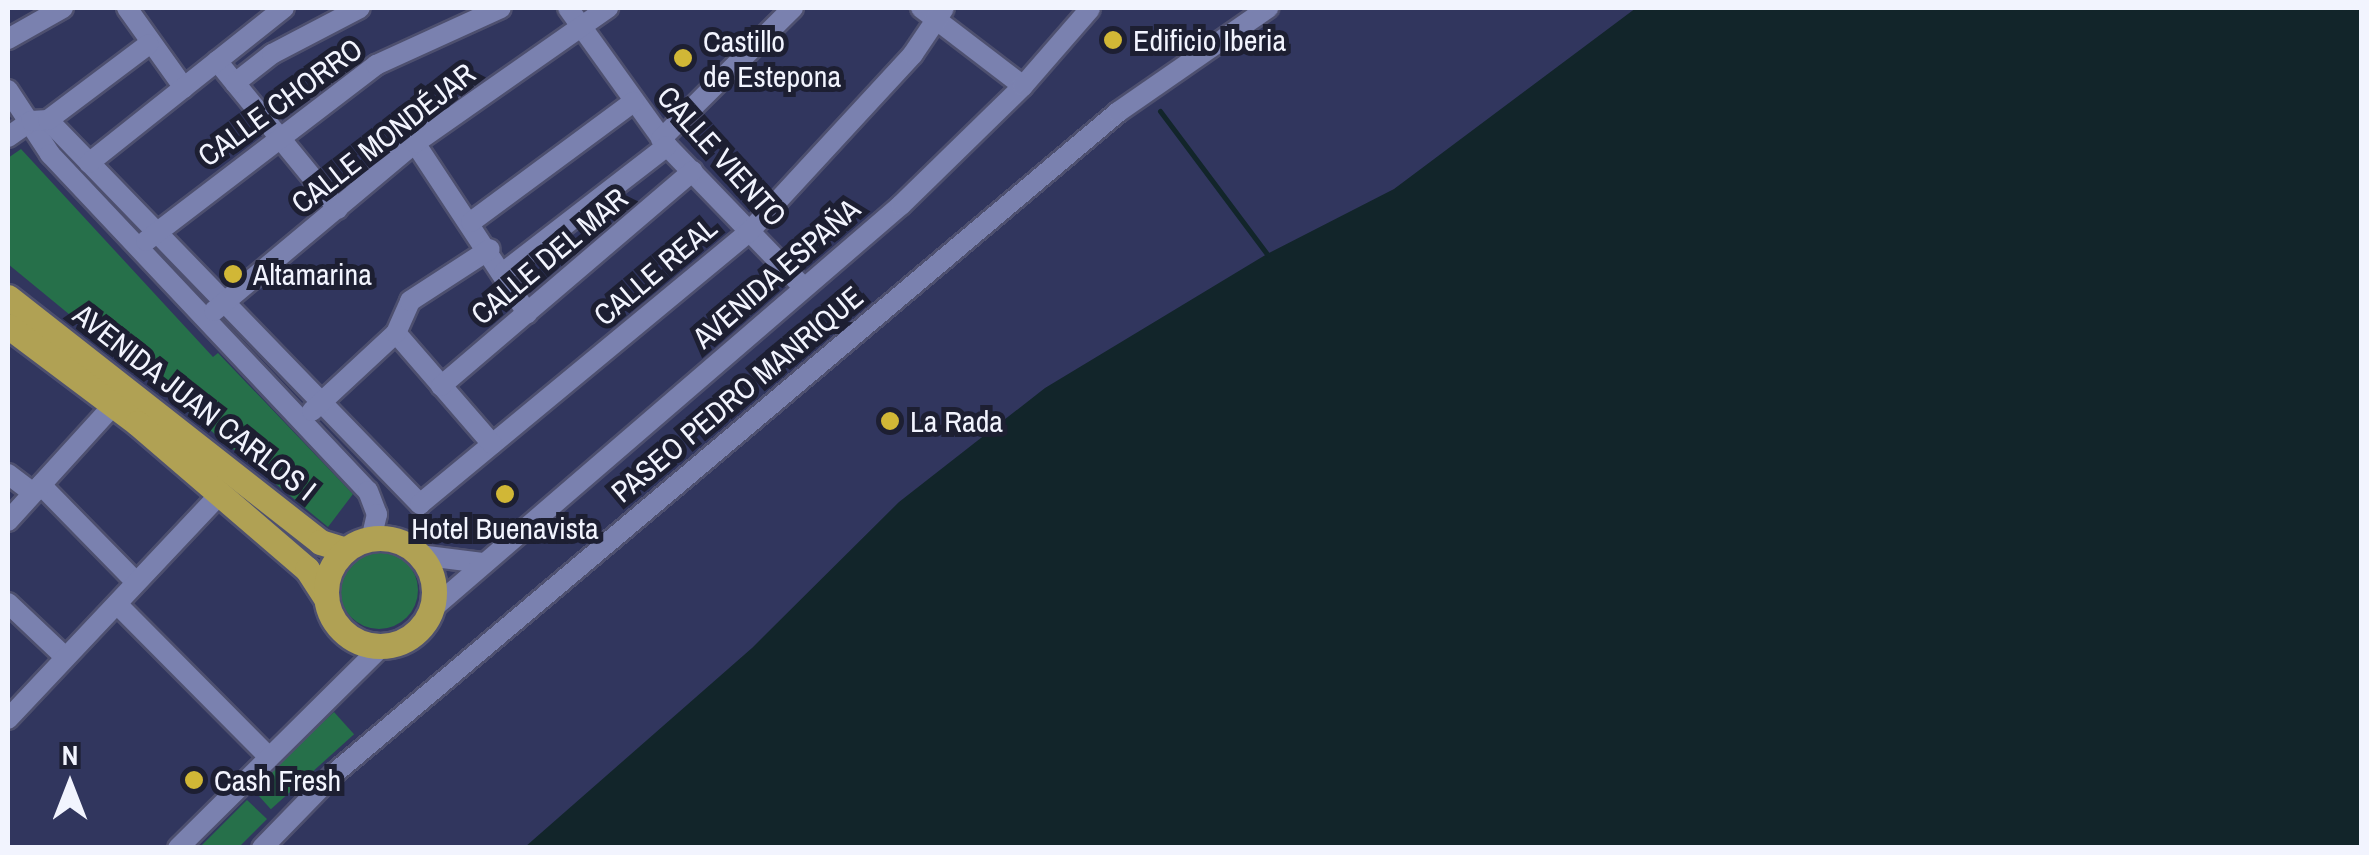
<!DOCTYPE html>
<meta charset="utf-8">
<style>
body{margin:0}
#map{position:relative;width:2369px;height:855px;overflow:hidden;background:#31365e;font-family:"Archivo Narrow",sans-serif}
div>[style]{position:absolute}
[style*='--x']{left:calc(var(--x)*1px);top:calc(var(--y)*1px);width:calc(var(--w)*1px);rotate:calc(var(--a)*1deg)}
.green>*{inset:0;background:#26704a;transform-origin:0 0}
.round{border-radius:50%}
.water>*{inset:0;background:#12252a}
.stream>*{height:5px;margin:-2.5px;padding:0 2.5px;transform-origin:2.5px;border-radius:2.5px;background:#12252a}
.roads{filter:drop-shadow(2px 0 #4e506f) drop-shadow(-2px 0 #4e506f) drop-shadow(0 2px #4e506f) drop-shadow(0 -2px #4e506f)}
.minor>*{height:20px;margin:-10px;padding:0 10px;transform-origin:10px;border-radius:10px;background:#7a81af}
.major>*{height:25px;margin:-12.5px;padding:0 12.5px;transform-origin:12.5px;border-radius:12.5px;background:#b0a154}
.major>.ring{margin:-12.5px;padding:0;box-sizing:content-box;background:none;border:25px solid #b0a154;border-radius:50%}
.dots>*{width:28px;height:28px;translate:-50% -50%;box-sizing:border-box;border:5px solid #1d1f32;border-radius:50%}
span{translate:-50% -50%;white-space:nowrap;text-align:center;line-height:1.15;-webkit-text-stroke:10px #1d1f32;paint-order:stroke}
.poi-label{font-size:30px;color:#f2f4fe}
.left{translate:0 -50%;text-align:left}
.street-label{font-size:30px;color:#f2f4fe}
.frame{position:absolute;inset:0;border:10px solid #f2f4fe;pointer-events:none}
.north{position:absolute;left:20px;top:735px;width:100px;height:100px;-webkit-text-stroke:8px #1d1f32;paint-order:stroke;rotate:0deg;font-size:28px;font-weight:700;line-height:40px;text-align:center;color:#f2f4fe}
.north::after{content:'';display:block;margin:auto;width:35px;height:45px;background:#f2f4fe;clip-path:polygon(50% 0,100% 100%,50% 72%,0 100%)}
</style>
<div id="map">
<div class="green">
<div style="clip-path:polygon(21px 149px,213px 357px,218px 353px,353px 494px,328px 527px,8px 264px,8px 158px)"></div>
<div class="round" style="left:340px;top:551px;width:78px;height:78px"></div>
<div style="left:334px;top:712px;width:30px;height:112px;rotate:48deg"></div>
<div style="clip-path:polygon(247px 800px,267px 819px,239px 847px,200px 847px)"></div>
</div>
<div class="water">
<div style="clip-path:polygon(1636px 8px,2361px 8px,2361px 847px,525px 847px,752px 648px,899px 502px,1045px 388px,1267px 254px,1394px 189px)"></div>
</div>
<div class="stream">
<div style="--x:1160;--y:111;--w:179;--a:53.2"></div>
</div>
<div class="roads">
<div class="minor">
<div style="--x:127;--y:8;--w:98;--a:54.5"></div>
<div style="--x:568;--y:8;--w:170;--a:54.3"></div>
<div style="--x:667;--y:146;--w:197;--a:46"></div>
<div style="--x:921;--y:8;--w:128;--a:37.4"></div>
<div style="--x:8;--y:39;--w:63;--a:-29.4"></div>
<div style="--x:217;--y:61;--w:191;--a:50.7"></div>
<div style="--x:235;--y:83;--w:47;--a:-38.1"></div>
<div style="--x:272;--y:54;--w:99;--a:-27.6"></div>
<div style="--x:8;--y:90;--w:77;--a:56.7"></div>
<div style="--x:50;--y:154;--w:463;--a:46.7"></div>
<div style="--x:368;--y:491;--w:25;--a:69"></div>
<div style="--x:377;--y:514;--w:26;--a:103"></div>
<div style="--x:48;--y:120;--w:535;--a:45.91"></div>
<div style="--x:420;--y:504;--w:425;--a:-39.6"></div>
<div style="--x:748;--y:233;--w:243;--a:-47.3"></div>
<div style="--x:913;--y:54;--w:55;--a:-56"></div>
<div style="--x:8;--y:137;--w:28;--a:-35"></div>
<div style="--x:31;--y:121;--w:17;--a:-3"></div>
<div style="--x:48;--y:120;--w:126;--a:-37"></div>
<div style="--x:661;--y:139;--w:186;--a:-44.8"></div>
<div style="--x:415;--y:143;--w:204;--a:56.6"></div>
<div style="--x:89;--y:163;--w:249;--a:-38.5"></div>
<div style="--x:471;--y:222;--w:202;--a:-36.5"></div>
<div style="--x:146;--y:241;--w:290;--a:-37.4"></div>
<div style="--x:376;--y:65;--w:137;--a:-24.5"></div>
<div style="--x:504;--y:272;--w:206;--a:-37.7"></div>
<div style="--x:214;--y:311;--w:262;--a:-39.9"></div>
<div style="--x:415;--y:143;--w:236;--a:-35"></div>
<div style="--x:396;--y:333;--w:147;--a:49.1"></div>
<div style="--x:441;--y:386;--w:331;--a:-40.5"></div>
<div style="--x:312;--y:411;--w:115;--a:-42.9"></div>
<div style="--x:396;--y:333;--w:35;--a:-66"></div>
<div style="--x:410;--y:301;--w:95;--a:-33"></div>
<div style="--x:8;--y:474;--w:31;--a:37"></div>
<div style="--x:41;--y:485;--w:136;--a:45.6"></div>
<div style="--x:8;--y:521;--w:168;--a:-47.7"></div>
<div style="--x:419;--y:555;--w:64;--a:7.2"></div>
<div style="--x:8;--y:603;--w:76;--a:43.4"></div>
<div style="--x:117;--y:604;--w:216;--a:45.2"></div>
<div style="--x:432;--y:609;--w:619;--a:-40.74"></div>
<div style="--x:901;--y:205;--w:170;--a:-44.3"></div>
<div style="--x:1023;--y:86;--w:102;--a:-49"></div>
<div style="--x:8;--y:719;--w:306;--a:-46.7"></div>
<div style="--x:178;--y:848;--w:287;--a:-44.7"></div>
<div style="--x:262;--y:848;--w:106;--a:-45.8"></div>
<div style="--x:336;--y:772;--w:1023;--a:-40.16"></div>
<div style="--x:1118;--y:112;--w:183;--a:-34.7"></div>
</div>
<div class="major">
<div style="--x:8;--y:297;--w:397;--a:38.1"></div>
<div style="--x:320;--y:542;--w:27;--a:17"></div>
<div style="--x:8;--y:326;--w:161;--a:36.9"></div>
<div style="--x:137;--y:423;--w:224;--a:40.7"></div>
<div style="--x:307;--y:569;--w:35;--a:57"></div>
<div class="ring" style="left:326px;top:538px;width:83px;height:83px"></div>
</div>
</div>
<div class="dots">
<div style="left:1113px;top:40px;background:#d1b736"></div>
<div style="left:683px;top:58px;background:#d1b736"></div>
<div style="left:233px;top:274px;background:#d1b736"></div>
<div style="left:890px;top:421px;background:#d1b736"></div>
<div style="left:505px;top:494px;background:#d1b736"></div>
<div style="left:194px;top:780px;background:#d1b736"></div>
</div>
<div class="poi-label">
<span class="left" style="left:1133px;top:40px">Edificio Iberia</span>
<span class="left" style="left:703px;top:58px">Castillo<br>de Estepona</span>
<span class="left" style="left:253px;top:274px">Altamarina</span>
<span class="left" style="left:910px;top:421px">La Rada</span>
<span style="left:505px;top:528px">Hotel Buenavista</span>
<span class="left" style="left:214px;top:780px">Cash Fresh</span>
</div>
<div class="street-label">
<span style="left:280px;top:102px;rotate:-36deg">CALLE CHORRO</span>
<span style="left:383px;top:138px;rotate:-38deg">CALLE MONDÉJAR</span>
<span style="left:722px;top:156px;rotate:48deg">CALLE VIENTO</span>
<span style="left:549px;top:256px;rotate:-40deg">CALLE DEL MAR</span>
<span style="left:655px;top:271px;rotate:-40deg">CALLE REAL</span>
<span style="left:776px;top:273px;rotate:-41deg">AVENIDA ESPAÑA</span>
<span style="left:737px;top:394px;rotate:-40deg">PASEO PEDRO MANRIQUE</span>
<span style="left:195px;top:402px;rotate:38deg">AVENIDA JUAN CARLOS I</span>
</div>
<div class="frame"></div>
<div class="north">N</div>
</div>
